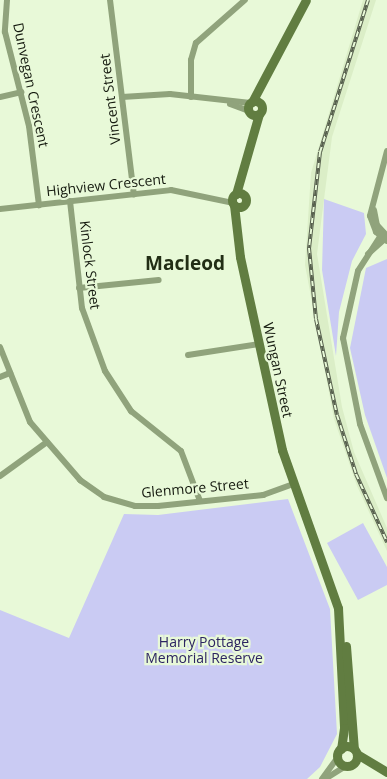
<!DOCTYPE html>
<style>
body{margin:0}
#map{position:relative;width:387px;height:779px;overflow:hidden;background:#e8f9d8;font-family:"Open Sans",sans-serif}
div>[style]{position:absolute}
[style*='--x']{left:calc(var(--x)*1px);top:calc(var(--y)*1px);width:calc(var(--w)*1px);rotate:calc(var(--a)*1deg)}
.built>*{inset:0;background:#dbeec7}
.green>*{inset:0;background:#cacbf3}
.street>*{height:6px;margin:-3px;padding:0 3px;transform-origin:3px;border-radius:3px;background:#90a37c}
.secondary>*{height:9px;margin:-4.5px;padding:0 4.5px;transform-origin:4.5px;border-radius:4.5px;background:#617d41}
.secondary>.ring{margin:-4.5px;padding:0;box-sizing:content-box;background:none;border:9px solid #617d41;border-radius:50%}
.rail>*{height:4px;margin-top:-2px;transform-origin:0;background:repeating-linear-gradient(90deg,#e8f9d8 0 5.5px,#57604e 0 11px);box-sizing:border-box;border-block:1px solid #57604e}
span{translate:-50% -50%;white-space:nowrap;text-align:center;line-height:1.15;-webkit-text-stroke:4.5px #e8f9d8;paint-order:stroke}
.street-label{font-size:14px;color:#151a0f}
.park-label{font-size:14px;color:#2c2461}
.district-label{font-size:19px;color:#222e15;font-weight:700}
</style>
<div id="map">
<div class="built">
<div style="clip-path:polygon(363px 0,376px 0,332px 137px,317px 254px,342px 407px,354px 452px,387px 528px,387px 551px,357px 486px,334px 419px,305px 265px,311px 173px)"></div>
</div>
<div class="green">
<div style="clip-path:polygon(324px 199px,364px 213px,366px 234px,352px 261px,339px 312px,336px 356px,322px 270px)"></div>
<div style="clip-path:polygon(387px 259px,387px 478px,365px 415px,350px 348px,366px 268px)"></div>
<div style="clip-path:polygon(288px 499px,330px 609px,337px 734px,320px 767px,307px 779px,0 779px,0 610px,69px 638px,124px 514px,158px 515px)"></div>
<div style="clip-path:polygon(363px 523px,387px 567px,387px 585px,358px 600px,327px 543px)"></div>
</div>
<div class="street">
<div style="--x:7;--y:0;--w:32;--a:94"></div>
<div style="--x:5;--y:32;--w:97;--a:75.7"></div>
<div style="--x:29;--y:126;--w:80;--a:82.8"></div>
<div style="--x:110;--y:0;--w:196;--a:83"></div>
<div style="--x:0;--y:97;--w:22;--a:-13"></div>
<div style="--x:122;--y:97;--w:48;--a:-3.6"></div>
<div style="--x:170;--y:94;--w:81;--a:6.4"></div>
<div style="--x:191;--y:97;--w:37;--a:-90"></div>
<div style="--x:191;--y:60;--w:18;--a:-74"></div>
<div style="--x:196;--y:43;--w:65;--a:-41.3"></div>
<div style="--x:230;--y:104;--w:20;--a:20"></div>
<div style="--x:387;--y:151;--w:67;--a:104.7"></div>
<div style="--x:370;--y:216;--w:17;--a:69"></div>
<div style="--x:376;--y:232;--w:14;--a:39"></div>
<div style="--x:70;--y:201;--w:108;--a:83.6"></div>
<div style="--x:82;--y:308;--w:67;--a:69.9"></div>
<div style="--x:105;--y:371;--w:48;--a:57"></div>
<div style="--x:131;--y:411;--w:64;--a:38.7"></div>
<div style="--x:181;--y:451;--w:53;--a:69.2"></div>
<div style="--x:0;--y:209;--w:172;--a:-6.3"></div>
<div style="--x:171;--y:190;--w:63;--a:11.8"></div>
<div style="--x:374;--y:210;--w:15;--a:79"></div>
<div style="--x:377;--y:225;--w:15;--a:48"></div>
<div style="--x:383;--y:232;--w:46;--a:122.7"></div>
<div style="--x:358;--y:271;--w:69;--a:102.6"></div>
<div style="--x:343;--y:338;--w:88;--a:78.8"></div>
<div style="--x:360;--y:424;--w:79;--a:70"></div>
<div style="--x:368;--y:254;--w:24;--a:-42"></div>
<div style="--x:79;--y:288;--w:80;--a:-5.7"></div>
<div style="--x:0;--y:347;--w:81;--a:68.2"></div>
<div style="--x:30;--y:422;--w:77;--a:49.2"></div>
<div style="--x:80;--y:480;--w:29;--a:35"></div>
<div style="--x:104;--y:497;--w:32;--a:16"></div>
<div style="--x:135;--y:506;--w:23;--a:0"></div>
<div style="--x:158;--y:506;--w:106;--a:-6"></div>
<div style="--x:263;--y:495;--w:33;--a:-20"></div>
<div style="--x:188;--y:355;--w:72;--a:-8.8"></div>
<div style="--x:0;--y:377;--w:11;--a:-22"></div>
<div style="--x:0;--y:476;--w:58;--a:-35.9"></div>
<div style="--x:322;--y:779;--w:26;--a:-54"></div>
<div style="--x:325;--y:779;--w:25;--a:-32"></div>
</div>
<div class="secondary">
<div class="ring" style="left:248px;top:101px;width:5px;height:5px"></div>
<div style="--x:252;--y:102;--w:115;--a:-62.1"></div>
<div class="ring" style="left:232px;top:193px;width:5px;height:5px"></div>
<div style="--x:236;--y:194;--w:83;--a:-74"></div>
<div style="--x:234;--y:205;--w:52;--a:83.4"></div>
<div style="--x:240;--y:257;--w:198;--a:77.7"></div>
<div style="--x:282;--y:450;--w:168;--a:70.5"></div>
<div style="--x:338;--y:608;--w:120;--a:87.1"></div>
<div style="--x:344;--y:728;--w:21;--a:98"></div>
<div style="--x:346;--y:646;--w:103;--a:85.6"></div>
<div class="ring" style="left:337px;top:746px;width:11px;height:11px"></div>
<div style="--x:357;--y:754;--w:35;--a:31"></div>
</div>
<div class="rail">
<div style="--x:368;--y:0;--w:159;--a:107.5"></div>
<div style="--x:320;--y:152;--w:97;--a:96.5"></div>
<div style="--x:309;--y:248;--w:71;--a:84.4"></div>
<div style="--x:316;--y:319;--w:98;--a:77.7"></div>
<div style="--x:337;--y:415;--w:62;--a:72.1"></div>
<div style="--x:356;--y:474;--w:75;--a:65.5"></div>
</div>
<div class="street-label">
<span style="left:31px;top:85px;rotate:78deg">Dunvegan Crescent</span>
<span style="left:110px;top:99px;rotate:-97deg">Vincent Street</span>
<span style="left:106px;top:185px;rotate:-6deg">Highview Crescent</span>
<span style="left:90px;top:265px;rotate:83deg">Kinlock Street</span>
<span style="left:278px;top:370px;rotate:78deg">Wungan Street</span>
<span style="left:195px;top:488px;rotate:-5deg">Glenmore Street</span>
</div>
<div class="park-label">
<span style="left:204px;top:650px">Harry Pottage<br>Memorial Reserve</span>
</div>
<div class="district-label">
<span style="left:185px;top:264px">Macleod</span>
</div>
</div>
